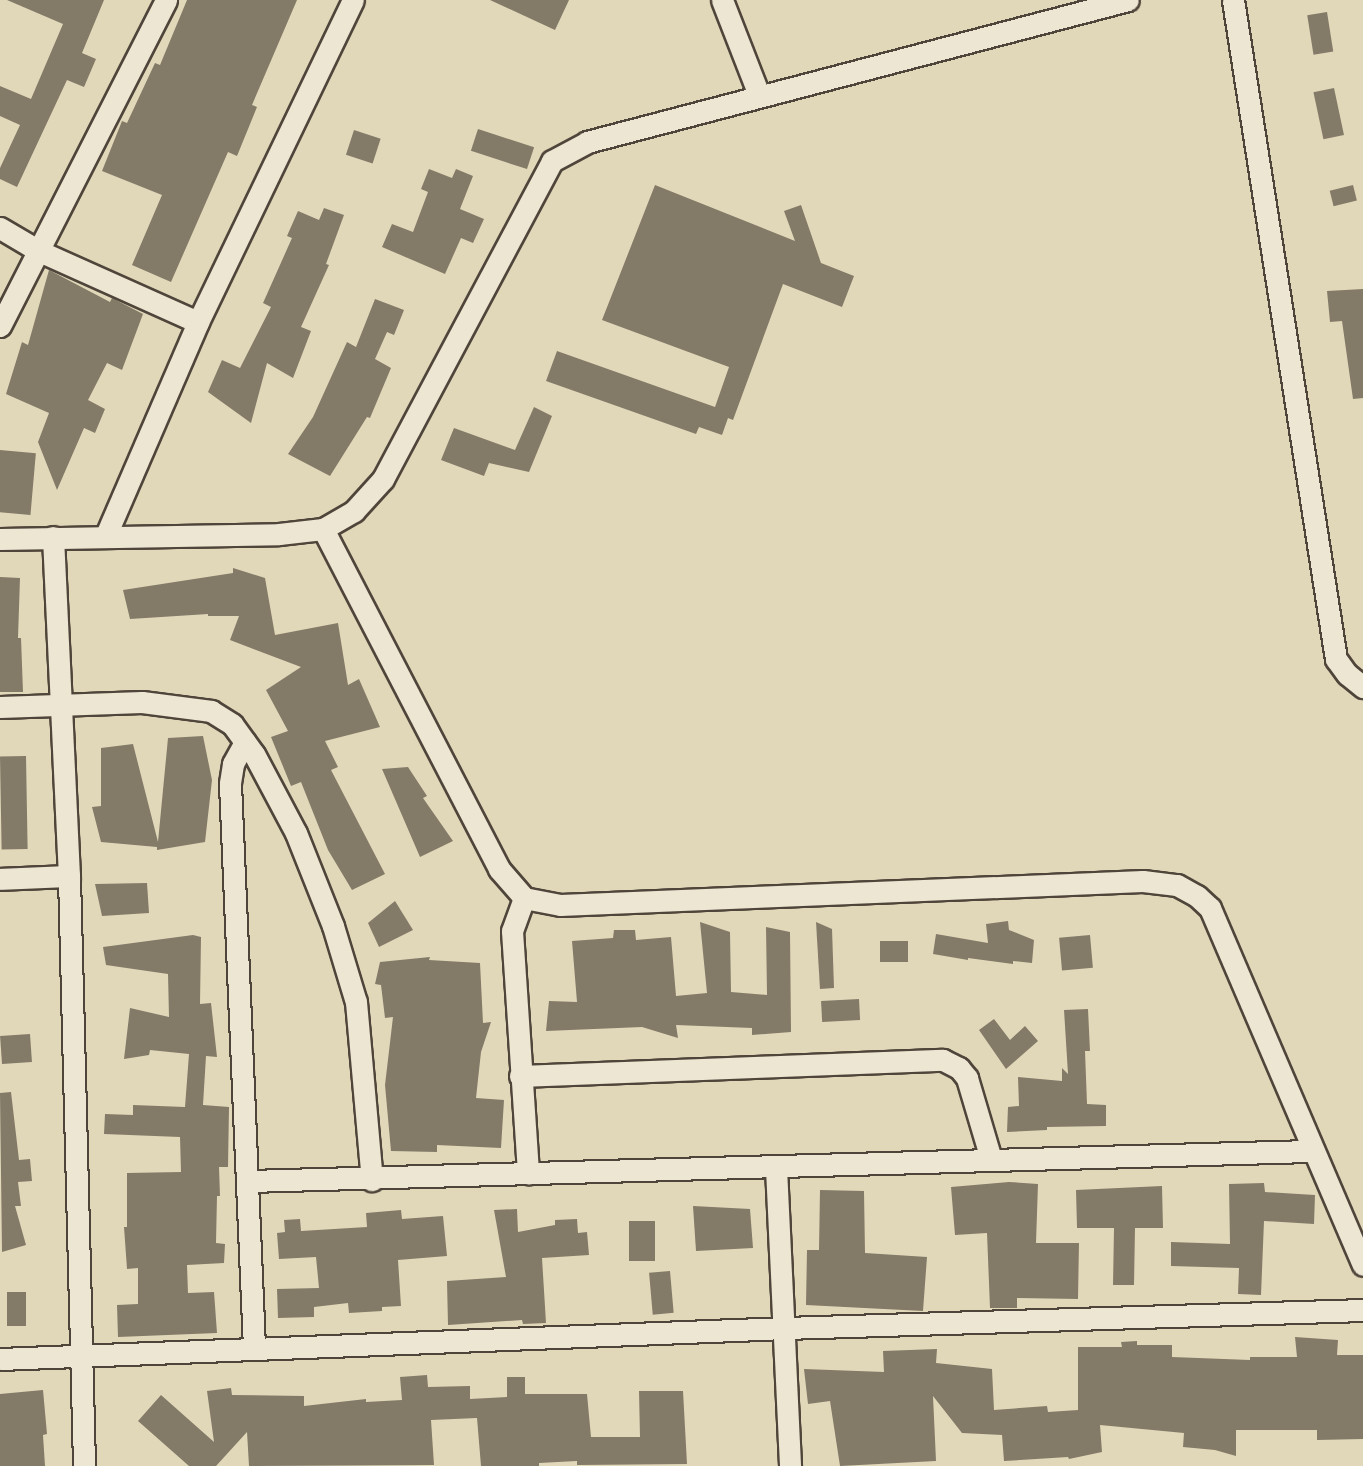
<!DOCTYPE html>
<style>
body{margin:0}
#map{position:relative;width:1363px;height:1466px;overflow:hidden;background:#e1d8ba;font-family:"IM FELL DW Pica",serif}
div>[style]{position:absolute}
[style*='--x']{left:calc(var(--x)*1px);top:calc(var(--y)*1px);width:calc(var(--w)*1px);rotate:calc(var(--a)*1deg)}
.building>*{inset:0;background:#847a68;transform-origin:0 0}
.roads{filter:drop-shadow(2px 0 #50453a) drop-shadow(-2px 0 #50453a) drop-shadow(0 2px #50453a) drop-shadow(0 -2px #50453a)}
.street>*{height:21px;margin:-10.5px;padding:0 10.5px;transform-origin:10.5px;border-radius:10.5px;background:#ece6d2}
span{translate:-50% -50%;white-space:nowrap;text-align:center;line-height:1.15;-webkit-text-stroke:5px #ece6d2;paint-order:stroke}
</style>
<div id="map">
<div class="building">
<div style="clip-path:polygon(7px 0,104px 0,82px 53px,96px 59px,84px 87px,67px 80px,17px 187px,0 179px,0 168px,20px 125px,0 116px,0 86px,31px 99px,63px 24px)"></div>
<div style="clip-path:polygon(187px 0,297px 0,252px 105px,257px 107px,237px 156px,228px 152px,171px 282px,132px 265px,162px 195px,102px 171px,122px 121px,127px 123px,155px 63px,160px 65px)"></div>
<div style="clip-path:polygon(490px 0,569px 0,555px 30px)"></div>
<div style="left:1327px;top:12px;width:40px;height:20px;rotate:81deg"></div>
<div style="left:1334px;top:88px;width:48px;height:21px;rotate:78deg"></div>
<div style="left:478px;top:129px;width:59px;height:23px;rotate:18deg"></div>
<div style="left:354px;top:130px;width:28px;height:26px;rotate:18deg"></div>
<div style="clip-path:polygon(429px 169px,452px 178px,456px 169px,473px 176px,460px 209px,484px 219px,473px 243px,461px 238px,445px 274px,382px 247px,392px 224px,413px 232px,428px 192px,421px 189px)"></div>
<div style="clip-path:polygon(655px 185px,795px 241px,784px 211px,801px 205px,821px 263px,854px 276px,842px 307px,783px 284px,733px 420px,728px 418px,722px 435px,699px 427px,696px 434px,546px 381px,557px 351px,715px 407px,729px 367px,602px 320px)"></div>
<div style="left:1353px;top:185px;width:16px;height:24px;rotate:76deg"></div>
<div style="clip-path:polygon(324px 208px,344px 215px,326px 264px,329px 265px,301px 327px,311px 331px,293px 378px,267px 363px,251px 423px,208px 392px,222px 360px,240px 368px,271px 307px,263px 303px,292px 238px,287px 236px,298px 211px,319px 220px)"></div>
<div style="clip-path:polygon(49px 270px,110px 302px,112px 298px,143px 314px,122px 370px,107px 363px,88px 400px,105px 409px,95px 433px,84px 428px,57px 490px,38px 442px,49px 413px,6px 394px,22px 342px,28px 345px)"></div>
<div style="clip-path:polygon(1363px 289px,1363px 398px,1353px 399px,1342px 321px,1330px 322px,1327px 291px)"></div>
<div style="clip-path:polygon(375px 299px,404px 310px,394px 335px,387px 332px,375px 359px,391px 368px,370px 418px,367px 417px,330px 476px,288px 454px,313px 417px,347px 342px,356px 347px)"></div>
<div style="clip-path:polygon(534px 407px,552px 416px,529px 472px,489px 463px,484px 476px,441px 460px,454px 428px,515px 450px)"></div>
<div style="left:0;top:450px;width:36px;height:62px;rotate:5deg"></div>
<div style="clip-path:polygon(233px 568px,265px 578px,275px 635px,338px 623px,348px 685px,359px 679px,380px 727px,325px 741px,338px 767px,331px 770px,385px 874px,352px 890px,328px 850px,301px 782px,291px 786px,271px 737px,288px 731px,266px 690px,301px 667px,230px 640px,239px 616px,208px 616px,208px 614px,130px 619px,123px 590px,233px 573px)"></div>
<div style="clip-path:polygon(0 577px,20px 578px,18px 638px,21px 638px,23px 692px,0 692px)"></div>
<div style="clip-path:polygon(203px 736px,212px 780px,205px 842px,157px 850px,157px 847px,101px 842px,92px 807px,101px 806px,101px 748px,133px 744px,158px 842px,168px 738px)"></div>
<div style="left:26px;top:756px;width:93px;height:26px;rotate:89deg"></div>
<div style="clip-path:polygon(408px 767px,427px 796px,423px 798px,453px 841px,420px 857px,382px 769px)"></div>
<div style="clip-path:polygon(147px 883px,149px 913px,102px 916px,95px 884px)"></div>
<div style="clip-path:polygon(395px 901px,413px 930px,379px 947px,368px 923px)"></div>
<div style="clip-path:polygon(1008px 921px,1009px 930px,1034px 940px,1032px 963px,1013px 961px,1013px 964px,968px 958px,968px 960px,933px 954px,936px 934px,988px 943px,986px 924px)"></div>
<div style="clip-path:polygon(700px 922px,730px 932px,731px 992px,767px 995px,766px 927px,790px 932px,791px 1032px,752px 1035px,752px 1028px,676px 1025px,678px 1038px,642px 1027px,546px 1031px,549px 1001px,577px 1002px,572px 941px,613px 938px,614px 930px,635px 930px,636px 940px,671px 937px,676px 996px,707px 993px)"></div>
<div style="clip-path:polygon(816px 922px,832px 929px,834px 988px,820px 989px)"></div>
<div style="clip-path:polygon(193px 935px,201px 937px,200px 1004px,211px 1003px,217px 1057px,206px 1056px,203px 1105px,229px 1107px,228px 1167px,219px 1167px,220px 1196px,217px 1196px,216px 1243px,225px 1244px,224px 1263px,187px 1265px,188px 1293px,214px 1292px,217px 1333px,118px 1337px,117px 1305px,138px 1304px,138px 1268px,127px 1269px,124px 1227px,127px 1227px,127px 1173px,181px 1172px,180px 1137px,104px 1134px,105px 1114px,133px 1115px,133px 1105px,185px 1107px,189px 1054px,150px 1050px,149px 1055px,124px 1059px,130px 1008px,169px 1017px,168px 974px,106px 965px,103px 947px)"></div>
<div style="left:1090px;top:935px;width:33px;height:31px;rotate:85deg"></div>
<div style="left:880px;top:941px;width:28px;height:21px"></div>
<div style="clip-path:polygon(430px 957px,429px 960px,480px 963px,483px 1023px,491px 1022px,481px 1052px,476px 1098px,504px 1100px,501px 1148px,437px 1145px,437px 1152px,391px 1151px,385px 1085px,393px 1017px,385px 1018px,381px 985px,375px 984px,380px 962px)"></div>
<div style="left:859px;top:999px;width:21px;height:38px;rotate:87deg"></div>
<div style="clip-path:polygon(1088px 1009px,1090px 1051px,1085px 1051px,1087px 1104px,1106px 1105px,1106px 1126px,1047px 1127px,1047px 1130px,1007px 1132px,1008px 1107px,1019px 1106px,1018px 1077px,1062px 1081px,1062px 1068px,1068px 1074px,1064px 1010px)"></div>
<div style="clip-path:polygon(994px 1019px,1010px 1040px,1025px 1026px,1038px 1041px,1006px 1069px,979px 1030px)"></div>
<div style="left:30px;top:1034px;width:28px;height:30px;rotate:86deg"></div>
<div style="clip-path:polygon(11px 1092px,19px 1160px,30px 1159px,32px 1181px,18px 1182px,21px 1206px,15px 1206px,26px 1245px,2px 1252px,0 1093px)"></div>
<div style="clip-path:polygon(1009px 1182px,1038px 1184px,1036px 1243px,1079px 1243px,1078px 1299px,1017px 1298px,1017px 1308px,990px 1308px,987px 1233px,955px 1235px,951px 1187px)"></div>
<div style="clip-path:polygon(1264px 1183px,1265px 1192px,1315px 1195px,1314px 1224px,1264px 1221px,1261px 1295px,1238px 1294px,1239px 1268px,1171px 1266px,1171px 1242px,1230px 1244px,1229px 1184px)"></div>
<div style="clip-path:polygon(1162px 1186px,1163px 1228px,1135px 1228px,1134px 1285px,1113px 1285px,1114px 1228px,1077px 1228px,1076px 1190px)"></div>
<div style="clip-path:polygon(820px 1190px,864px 1191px,865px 1253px,927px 1257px,923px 1311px,806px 1305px,807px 1250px,819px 1250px)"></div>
<div style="clip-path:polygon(693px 1206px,750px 1209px,753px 1248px,696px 1251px)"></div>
<div style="clip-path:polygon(517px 1209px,518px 1232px,555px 1225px,555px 1220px,577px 1219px,578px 1233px,587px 1232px,589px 1255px,542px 1258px,546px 1323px,523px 1324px,522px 1320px,448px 1325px,447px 1281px,506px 1277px,494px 1210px)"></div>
<div style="clip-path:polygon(401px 1210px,402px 1219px,443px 1216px,447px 1256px,398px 1260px,401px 1306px,382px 1307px,382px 1311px,349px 1313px,348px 1303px,314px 1307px,314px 1317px,278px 1318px,277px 1289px,319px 1288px,316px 1257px,279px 1259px,277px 1233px,285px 1232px,284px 1220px,300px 1219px,301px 1231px,367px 1227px,366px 1213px)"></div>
<div style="left:629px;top:1221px;width:26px;height:40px"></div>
<div style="left:670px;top:1271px;width:42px;height:21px;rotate:85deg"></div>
<div style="left:7px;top:1292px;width:19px;height:34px"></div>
<div style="clip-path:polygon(1295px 1337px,1338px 1340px,1337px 1355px,1363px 1355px,1363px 1439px,1317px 1440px,1317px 1430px,1236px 1430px,1236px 1456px,1215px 1450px,1183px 1447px,1184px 1433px,1100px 1425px,1102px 1452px,1069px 1459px,1068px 1457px,1004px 1461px,1002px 1435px,962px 1433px,933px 1396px,936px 1461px,840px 1466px,830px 1401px,808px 1404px,804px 1369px,884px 1372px,883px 1351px,937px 1349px,936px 1363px,992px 1369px,994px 1410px,1047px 1406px,1048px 1412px,1078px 1410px,1078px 1347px,1122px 1347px,1121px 1342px,1137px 1341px,1137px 1345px,1172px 1345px,1172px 1357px,1250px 1360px,1250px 1357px,1297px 1357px)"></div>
<div style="clip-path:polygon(427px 1375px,428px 1387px,470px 1386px,470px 1399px,507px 1397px,507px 1377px,525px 1377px,525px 1394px,587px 1394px,591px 1437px,640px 1437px,639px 1391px,683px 1391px,687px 1464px,577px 1465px,577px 1461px,539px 1463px,539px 1466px,481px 1466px,477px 1418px,431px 1420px,434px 1465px,249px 1466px,247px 1432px,216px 1466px,189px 1466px,138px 1421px,161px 1395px,214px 1442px,207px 1391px,231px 1388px,232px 1395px,304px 1396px,304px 1406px,366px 1399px,366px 1402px,402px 1400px,400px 1377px)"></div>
<div style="clip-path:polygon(43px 1390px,47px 1434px,43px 1435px,45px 1466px,0 1466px,0 1394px)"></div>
</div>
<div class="roads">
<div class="street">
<div style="--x:722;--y:0;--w:102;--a:68.7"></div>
<div style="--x:1233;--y:0;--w:667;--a:81.12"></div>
<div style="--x:1336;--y:659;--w:19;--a:54"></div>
<div style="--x:1347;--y:674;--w:21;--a:39"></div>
<div style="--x:0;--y:228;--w:45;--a:30.5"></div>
<div style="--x:39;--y:251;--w:174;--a:24.1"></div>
<div style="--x:0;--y:326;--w:366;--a:-63"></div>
<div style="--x:323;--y:529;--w:383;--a:62.6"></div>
<div style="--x:499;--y:869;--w:38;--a:49"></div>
<div style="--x:524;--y:898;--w:37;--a:11"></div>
<div style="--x:560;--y:905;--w:583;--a:-2.36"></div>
<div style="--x:1143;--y:881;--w:34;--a:7"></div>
<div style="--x:1177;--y:885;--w:23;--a:29"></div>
<div style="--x:1197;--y:896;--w:18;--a:43"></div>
<div style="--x:1210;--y:908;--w:388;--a:66.8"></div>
<div style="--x:106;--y:535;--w:232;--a:-66.6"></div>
<div style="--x:198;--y:322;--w:357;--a:-64.3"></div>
<div style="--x:53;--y:537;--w:339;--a:87.3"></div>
<div style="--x:69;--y:876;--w:590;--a:88.54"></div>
<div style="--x:0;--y:539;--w:279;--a:-1"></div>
<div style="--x:279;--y:534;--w:44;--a:-6.5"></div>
<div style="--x:323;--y:529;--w:36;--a:-30"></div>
<div style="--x:354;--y:511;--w:43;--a:-47.8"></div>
<div style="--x:383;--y:479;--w:360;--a:-62"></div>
<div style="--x:552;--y:161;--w:40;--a:-28"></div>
<div style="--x:587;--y:142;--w:559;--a:-14.71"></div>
<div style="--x:0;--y:707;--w:142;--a:-2"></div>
<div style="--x:142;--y:702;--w:70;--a:7.4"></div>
<div style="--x:211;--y:711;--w:25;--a:32"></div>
<div style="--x:232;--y:724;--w:37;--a:54"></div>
<div style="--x:254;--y:754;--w:89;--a:62"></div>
<div style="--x:296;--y:833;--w:100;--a:68.3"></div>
<div style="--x:333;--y:926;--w:79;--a:73.2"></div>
<div style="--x:356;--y:1002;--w:179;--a:84.9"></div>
<div style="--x:245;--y:742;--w:25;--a:119"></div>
<div style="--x:233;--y:764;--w:20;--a:99"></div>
<div style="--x:230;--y:784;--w:565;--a:87.56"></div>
<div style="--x:0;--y:879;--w:69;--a:-2.5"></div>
<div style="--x:524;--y:898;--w:35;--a:110"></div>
<div style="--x:512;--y:931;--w:243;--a:86.2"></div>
<div style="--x:520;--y:1076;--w:423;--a:-2.2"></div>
<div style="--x:943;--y:1060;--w:18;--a:27"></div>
<div style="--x:959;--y:1068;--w:13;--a:51"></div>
<div style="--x:967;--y:1078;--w:84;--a:73.5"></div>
<div style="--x:776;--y:1168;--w:298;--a:87.3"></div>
<div style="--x:249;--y:1181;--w:1064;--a:-1.62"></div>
<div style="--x:0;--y:1359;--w:786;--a:-2.26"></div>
<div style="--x:785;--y:1328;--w:578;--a:-1.78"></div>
</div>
</div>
</div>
